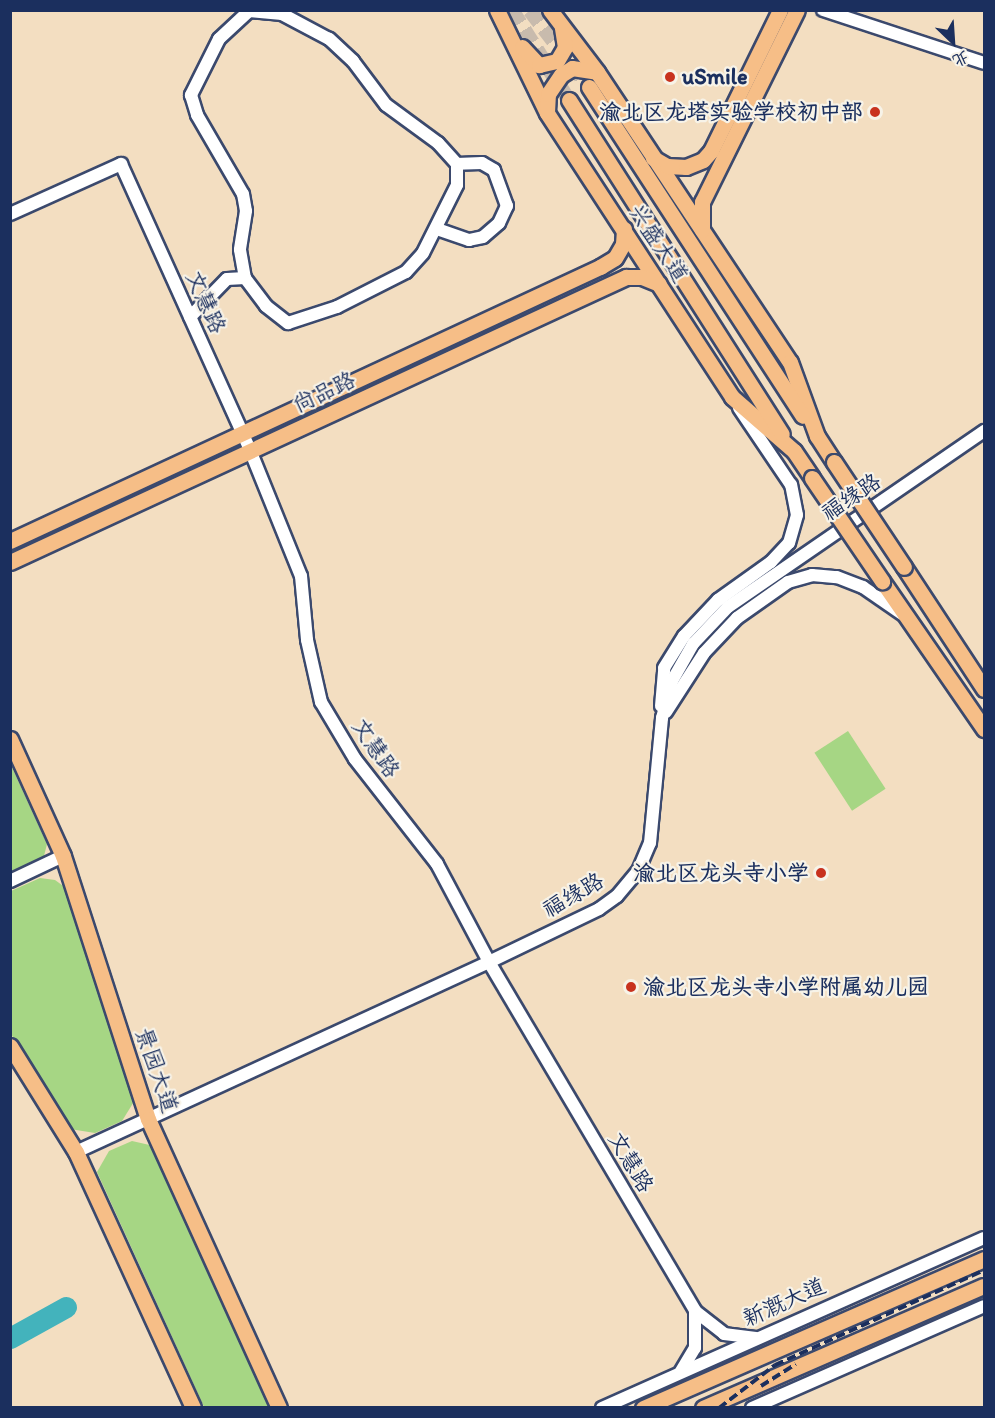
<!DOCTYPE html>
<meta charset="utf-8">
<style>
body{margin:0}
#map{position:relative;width:995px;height:1418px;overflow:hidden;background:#f3dec1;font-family:Itim,"LXGW WenKai TC",sans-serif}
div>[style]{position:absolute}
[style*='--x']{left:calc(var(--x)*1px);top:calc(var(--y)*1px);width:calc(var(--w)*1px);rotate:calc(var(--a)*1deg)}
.green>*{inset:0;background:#a6d684;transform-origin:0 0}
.river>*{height:21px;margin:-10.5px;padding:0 10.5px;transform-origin:10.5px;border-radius:10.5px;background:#43b3bc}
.major-tunnel>*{height:15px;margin-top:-7.5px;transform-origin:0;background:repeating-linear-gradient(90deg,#c8bbad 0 15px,transparent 0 23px)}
.roads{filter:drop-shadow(2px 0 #3b496d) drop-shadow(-2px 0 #3b496d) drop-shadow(0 2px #3b496d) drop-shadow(0 -2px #3b496d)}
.minor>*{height:12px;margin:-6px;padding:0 6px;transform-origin:6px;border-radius:6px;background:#fff}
.major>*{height:15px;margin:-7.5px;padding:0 7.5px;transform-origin:7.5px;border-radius:7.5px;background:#f6be87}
.rail>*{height:4px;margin-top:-2px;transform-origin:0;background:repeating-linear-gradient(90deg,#1b2f5e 0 9px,transparent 0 13.5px)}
.bridges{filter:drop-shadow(2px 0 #3b496d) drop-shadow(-2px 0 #3b496d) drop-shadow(0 2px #3b496d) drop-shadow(0 -2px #3b496d)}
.major-bridge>*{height:15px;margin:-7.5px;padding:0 7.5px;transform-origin:7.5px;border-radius:7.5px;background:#f6be87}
.dots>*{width:16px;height:16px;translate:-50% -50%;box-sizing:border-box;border:3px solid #f7f3e8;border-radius:50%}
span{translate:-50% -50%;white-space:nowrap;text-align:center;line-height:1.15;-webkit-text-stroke:4.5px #f7f3e8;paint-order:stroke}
.poi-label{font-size:22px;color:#1b2f5e;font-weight:700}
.left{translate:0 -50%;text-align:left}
.right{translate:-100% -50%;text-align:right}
.street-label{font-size:22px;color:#1b2f5e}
.frame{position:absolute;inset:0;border:12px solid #1b2f5e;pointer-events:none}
.north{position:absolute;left:923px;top:12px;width:60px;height:60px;-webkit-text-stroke:4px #f7f3e8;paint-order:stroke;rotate:155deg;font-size:16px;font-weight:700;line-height:24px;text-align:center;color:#1b2f5e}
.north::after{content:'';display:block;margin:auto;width:21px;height:27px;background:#1b2f5e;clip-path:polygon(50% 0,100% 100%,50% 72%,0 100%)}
</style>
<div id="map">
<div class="green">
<div style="left:848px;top:731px;width:69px;height:40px;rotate:57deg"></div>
<div style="clip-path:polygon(10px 763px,47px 844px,44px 856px,34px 865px,10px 875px)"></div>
<div style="clip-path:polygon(40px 878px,55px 880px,66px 888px,135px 1100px,122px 1121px,95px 1133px,70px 1129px,11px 1034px,11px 891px)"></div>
<div style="clip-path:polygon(132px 1141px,154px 1146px,273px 1407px,204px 1407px,97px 1172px,109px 1151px)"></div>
</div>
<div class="river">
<div style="--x:10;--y:1338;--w:64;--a:-29"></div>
</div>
<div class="major-tunnel">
<div style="--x:512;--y:10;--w:107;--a:57.7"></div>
<div style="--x:530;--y:10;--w:97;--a:52.5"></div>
</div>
<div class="roads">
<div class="minor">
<div style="--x:823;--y:10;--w:169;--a:18.2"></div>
<div style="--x:10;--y:214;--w:122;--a:-24.2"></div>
<div style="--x:121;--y:164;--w:314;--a:65.7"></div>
<div style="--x:250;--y:450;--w:136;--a:68"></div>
<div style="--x:301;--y:576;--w:64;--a:84.6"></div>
<div style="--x:307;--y:640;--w:64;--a:77.3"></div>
<div style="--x:321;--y:702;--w:66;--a:59.2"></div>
<div style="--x:355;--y:759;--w:133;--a:52"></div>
<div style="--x:437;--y:864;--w:111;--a:62"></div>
<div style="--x:489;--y:962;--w:405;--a:59.4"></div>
<div style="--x:695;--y:1311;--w:37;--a:38"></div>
<div style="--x:724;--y:1334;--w:32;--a:7"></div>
<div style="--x:437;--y:229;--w:34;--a:19"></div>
<div style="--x:469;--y:240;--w:14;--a:-12"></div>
<div style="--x:483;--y:237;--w:21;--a:-41"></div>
<div style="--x:499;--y:223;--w:19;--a:-65"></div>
<div style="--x:507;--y:206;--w:38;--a:-110"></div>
<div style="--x:494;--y:170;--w:14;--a:-150"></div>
<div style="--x:482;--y:163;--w:25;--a:178"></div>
<div style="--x:190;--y:317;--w:53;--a:-45.8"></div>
<div style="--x:227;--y:279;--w:18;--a:-3"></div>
<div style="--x:245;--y:278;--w:35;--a:53"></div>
<div style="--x:266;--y:306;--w:28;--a:38"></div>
<div style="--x:288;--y:323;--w:52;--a:-18.1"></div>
<div style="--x:337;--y:307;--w:77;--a:-26.9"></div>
<div style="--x:406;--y:272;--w:25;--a:-48"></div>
<div style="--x:423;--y:253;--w:76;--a:-63.4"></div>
<div style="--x:457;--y:185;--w:21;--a:-90"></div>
<div style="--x:457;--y:164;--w:28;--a:-132"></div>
<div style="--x:438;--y:143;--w:64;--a:-143.8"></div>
<div style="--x:386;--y:105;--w:55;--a:-126.9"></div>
<div style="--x:353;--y:61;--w:33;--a:-137"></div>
<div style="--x:329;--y:39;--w:53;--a:-152"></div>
<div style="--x:282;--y:14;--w:33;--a:-175"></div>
<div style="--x:249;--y:11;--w:41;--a:137"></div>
<div style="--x:219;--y:39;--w:63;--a:116.6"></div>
<div style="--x:191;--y:95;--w:21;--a:73"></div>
<div style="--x:197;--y:115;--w:91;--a:59.8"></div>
<div style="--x:243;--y:194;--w:17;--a:80"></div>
<div style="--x:246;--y:211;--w:39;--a:99"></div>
<div style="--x:240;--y:250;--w:28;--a:80"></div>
<div style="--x:661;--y:706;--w:38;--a:-85"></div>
<div style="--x:664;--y:668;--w:38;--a:-58"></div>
<div style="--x:684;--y:636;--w:50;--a:-46.6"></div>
<div style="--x:718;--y:600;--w:65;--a:-35.6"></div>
<div style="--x:771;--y:562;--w:26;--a:-47"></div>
<div style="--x:789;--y:543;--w:29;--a:-74"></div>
<div style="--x:797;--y:515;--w:31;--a:-101"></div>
<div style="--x:791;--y:485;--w:93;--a:-124"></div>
<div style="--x:666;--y:712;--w:70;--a:-57.2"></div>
<div style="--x:704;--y:653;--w:48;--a:-46.7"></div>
<div style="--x:737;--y:618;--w:62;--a:-35.2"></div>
<div style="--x:788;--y:582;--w:25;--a:-16"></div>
<div style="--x:812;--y:575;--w:25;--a:5"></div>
<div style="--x:837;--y:577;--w:28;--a:21"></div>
<div style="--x:863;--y:587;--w:47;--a:34.7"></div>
<div style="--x:10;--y:881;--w:59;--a:-25.3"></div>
<div style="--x:76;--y:1152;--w:455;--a:-24.7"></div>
<div style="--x:489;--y:962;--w:122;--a:-25.7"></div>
<div style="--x:599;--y:909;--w:22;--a:-36"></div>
<div style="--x:617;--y:896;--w:33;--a:-50"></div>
<div style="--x:638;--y:871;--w:30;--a:-67"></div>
<div style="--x:650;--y:843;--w:126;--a:-84.5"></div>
<div style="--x:662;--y:718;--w:38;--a:-75"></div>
<div style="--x:672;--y:681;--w:43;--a:-60.4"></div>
<div style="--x:693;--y:644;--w:51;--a:-46.6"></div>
<div style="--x:728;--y:607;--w:311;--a:-34.5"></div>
<div style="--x:681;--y:1371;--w:27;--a:-59"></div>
<div style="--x:695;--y:1348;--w:37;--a:-90"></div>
<div style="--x:602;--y:1408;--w:418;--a:-24"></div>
<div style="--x:752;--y:1408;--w:253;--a:-23.7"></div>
</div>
<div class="major">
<div style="--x:497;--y:10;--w:114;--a:64.1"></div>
<div style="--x:547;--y:113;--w:339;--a:56.9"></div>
<div style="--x:732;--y:397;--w:82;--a:41.1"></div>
<div style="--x:794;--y:451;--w:32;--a:56"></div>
<div style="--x:550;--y:10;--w:78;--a:52.8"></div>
<div style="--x:597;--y:72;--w:348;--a:56.4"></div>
<div style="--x:790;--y:362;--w:79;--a:70"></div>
<div style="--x:817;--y:436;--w:31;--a:57"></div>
<div style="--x:522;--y:47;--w:25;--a:47"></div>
<div style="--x:539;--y:65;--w:18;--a:-13"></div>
<div style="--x:557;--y:61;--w:16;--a:-60"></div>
<div style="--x:565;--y:47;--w:20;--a:-99"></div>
<div style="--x:589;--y:87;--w:392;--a:57"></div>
<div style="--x:569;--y:100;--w:396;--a:57.5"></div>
<div style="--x:547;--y:112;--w:18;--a:-87"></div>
<div style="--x:548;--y:94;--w:23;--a:-56"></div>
<div style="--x:561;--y:75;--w:13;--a:-32"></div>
<div style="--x:572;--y:68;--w:25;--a:9"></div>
<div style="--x:653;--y:158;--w:16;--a:30"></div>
<div style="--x:667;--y:166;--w:19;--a:3"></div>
<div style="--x:686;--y:167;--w:18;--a:-22"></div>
<div style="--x:703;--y:160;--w:12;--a:-48"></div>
<div style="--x:711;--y:151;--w:157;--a:-63.9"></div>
<div style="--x:702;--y:230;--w:28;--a:-90"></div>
<div style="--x:702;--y:202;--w:214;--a:-63.7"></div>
<div style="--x:10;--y:541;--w:651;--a:-24.91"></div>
<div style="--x:600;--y:267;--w:17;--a:-31"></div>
<div style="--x:615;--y:258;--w:16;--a:-60"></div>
<div style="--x:623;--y:244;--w:15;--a:-86"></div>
<div style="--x:10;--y:562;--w:679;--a:-24.83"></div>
<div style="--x:626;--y:277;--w:16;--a:0"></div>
<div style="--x:642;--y:277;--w:18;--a:22"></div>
<div style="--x:904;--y:567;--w:146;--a:56.7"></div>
<div style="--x:882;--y:581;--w:180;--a:55.4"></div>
<div style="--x:10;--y:739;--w:128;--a:65.6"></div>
<div style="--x:63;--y:856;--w:276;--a:72.1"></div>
<div style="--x:148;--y:1119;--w:317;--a:65.6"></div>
<div style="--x:10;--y:1046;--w:125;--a:58.1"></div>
<div style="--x:76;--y:1152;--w:281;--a:65.4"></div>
<div style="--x:643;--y:1408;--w:372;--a:-23.6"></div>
<div style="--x:703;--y:1408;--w:306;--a:-23.5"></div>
</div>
</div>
<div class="rail">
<div style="--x:761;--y:1386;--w:41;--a:-32.2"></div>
<div style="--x:719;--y:1408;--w:71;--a:-37.5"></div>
<div style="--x:775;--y:1365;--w:230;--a:-24.4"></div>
</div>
<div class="bridges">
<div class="major-bridge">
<div style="--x:834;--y:462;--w:126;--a:56.3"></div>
<div style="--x:812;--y:478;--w:125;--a:55.8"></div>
</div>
</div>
<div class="dots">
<div style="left:670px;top:77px;background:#c8321e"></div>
<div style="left:875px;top:112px;background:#c8321e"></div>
<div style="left:821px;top:873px;background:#c8321e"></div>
<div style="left:631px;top:987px;background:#c8321e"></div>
</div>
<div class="poi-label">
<span class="left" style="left:682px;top:77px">uSmile</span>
<span class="right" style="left:863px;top:112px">渝北区龙塔实验学校初中部</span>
<span class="right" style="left:809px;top:873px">渝北区龙头寺小学</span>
<span class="left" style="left:643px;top:987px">渝北区龙头寺小学附属幼儿园</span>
</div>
<div class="street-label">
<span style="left:659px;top:243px;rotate:57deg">兴盛大道</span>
<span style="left:206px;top:302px;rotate:66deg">文慧路</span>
<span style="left:324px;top:392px;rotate:-25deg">尚品路</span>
<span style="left:851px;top:497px;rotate:-34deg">福缘路</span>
<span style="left:376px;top:748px;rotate:56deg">文慧路</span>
<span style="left:573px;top:895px;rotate:-30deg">福缘路</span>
<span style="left:157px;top:1070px;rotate:71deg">景园大道</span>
<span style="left:631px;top:1162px;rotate:59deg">文慧路</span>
<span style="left:784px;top:1302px;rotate:-24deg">新溉大道</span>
</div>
<div class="frame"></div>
<div class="north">北</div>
</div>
